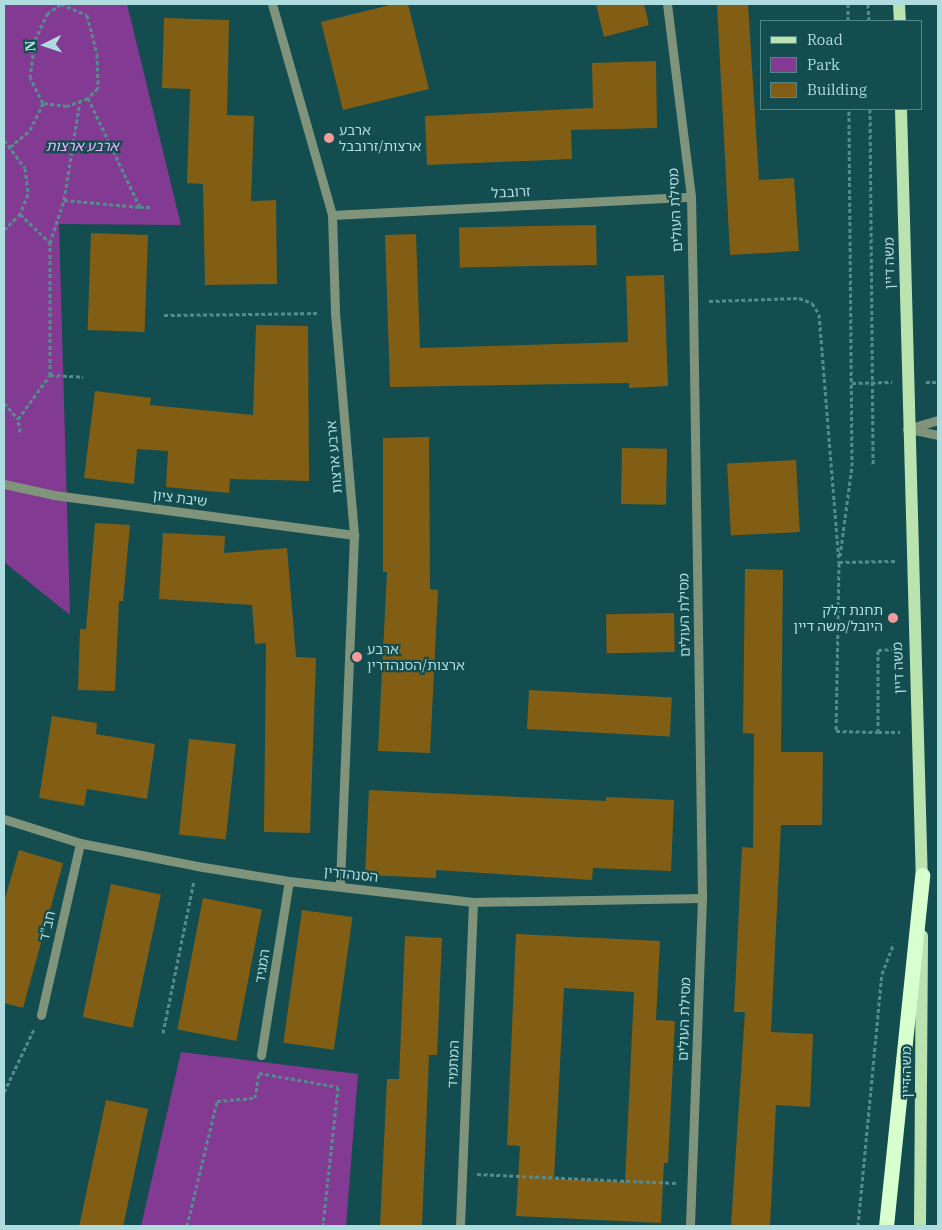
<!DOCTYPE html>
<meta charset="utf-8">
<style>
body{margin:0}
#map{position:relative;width:942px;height:1230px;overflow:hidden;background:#144d4f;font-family:"IBM Plex Serif","Noto Sans Hebrew",serif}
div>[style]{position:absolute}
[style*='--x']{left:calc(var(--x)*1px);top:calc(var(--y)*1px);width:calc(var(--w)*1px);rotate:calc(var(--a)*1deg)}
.green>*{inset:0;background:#823a93}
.building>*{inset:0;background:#825e14;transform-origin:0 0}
.path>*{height:3px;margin-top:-1.5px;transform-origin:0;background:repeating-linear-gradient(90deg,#568b8d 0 4px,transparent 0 6.5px)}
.minor>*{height:9px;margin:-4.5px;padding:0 4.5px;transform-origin:4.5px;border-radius:4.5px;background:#80947b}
.major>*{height:12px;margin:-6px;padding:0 6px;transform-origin:6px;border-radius:6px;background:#bae3b0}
.highway>*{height:15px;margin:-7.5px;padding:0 7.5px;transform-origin:7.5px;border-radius:7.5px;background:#d8ffce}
.dots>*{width:14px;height:14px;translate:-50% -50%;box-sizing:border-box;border:2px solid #144d4f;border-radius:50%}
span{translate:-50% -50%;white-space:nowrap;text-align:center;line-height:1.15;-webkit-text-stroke:4.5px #144d4f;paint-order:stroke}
.poi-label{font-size:14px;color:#afdddf}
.left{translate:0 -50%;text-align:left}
.right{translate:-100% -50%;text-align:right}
.park-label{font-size:14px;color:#f1b7ff;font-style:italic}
.street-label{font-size:14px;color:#afdddf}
.frame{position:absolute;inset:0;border:5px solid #afdddf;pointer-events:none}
.legend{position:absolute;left:760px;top:20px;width:162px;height:90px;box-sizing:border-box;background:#144d4f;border:1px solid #528789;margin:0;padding:6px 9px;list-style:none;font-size:15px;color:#afdddf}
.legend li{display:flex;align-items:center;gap:10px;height:25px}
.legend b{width:25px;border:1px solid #528789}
.north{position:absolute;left:20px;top:20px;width:50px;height:50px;-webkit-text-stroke:4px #144d4f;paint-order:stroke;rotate:266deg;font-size:14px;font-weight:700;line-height:20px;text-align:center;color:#afdddf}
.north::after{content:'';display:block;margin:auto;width:18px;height:22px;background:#afdddf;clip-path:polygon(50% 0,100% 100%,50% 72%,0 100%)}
</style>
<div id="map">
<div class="green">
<div style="clip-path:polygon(4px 4px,127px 4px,181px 225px,59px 224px,70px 615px,4px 562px)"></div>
<div style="clip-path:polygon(181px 1052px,358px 1074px,346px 1226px,141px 1226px)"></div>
</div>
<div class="building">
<div style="clip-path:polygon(394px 4px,408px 4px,429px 89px,343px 110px,321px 22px)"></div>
<div style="clip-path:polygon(596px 4px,644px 4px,649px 25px,604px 37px)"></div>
<div style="clip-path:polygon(717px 4px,748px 4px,759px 180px,794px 178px,799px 251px,730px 255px)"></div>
<div style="clip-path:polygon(164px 18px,229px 20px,227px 115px,254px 116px,251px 201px,276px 200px,277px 284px,205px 285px,203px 184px,187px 183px,190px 89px,162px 88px)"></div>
<div style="clip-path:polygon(656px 61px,657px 128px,571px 130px,572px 159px,427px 165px,425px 116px,593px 108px,592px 63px)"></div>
<div style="left:596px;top:225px;width:40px;height:137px;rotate:89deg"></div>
<div style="left:91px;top:233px;width:57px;height:97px;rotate:2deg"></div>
<div style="clip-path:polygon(416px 234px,420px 348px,628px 342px,626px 276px,664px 275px,668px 386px,629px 388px,629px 383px,390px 387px,385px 235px)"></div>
<div style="clip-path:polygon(256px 325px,308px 326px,309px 481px,230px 479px,229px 493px,166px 487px,168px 451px,137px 449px,134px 484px,84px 478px,95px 391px,151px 398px,150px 405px,253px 415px)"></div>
<div style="clip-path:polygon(429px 437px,430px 589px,438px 590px,430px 753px,378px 751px,387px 572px,383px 572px,383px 438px)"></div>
<div style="left:622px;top:448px;width:45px;height:56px;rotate:1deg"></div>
<div style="left:796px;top:460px;width:72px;height:69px;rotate:87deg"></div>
<div style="clip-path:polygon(95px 523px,130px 525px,123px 601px,119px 601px,115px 691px,78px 690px,80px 629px,86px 629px)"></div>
<div style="clip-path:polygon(163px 533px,225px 536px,224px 553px,287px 548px,296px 657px,316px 658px,310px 833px,264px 832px,266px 643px,255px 644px,252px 605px,159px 599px)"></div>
<div style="clip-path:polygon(745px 569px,783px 570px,781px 752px,823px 752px,822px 825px,781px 825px,771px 1032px,813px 1034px,810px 1107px,776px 1105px,770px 1226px,731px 1226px,745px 1012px,734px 1012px,742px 847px,753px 848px,754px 734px,743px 733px)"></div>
<div style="left:674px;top:613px;width:39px;height:68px;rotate:89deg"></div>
<div style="left:529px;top:690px;width:143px;height:39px;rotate:3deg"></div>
<div style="clip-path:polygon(52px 716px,97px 723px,96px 734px,155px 744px,147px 799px,87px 789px,84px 806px,39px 798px)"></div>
<div style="left:189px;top:739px;width:47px;height:96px;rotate:6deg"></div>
<div style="clip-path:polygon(369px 790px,606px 801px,606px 797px,674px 800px,671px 871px,593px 868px,592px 880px,436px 870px,436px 878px,365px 875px)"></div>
<div style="clip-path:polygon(19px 850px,63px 863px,23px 1008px,4px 1003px,4px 902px)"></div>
<div style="left:111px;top:884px;width:51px;height:136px;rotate:12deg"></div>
<div style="left:203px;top:898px;width:60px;height:134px;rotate:11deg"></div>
<div style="left:302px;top:910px;width:51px;height:134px;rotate:8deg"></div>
<div style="clip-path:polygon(evenodd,516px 934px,660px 941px,656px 1020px,675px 1021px,668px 1163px,664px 1163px,661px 1223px,516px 1216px,520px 1146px,507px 1145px,516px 934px,564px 988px,634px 992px,625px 1182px,554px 1179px,564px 988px)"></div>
<div style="clip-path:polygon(405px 936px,442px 938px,437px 1055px,429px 1055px,422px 1226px,380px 1226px,387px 1079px,399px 1079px)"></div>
<div style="left:106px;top:1100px;width:43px;height:129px;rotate:12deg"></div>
</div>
<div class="path">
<div style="--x:61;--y:4;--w:28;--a:23"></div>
<div style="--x:87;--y:15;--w:40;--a:75.6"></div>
<div style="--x:97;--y:54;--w:34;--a:88"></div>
<div style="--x:98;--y:88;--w:14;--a:135"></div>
<div style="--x:88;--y:98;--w:22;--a:159"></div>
<div style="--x:67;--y:106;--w:24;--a:-173"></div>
<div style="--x:43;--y:103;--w:28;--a:-117"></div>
<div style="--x:30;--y:78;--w:38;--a:-83"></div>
<div style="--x:35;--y:40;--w:29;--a:-65"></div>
<div style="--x:47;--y:14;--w:17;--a:-36"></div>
<div style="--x:848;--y:4;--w:17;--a:90"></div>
<div style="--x:868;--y:4;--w:17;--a:87"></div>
<div style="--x:870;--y:109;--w:357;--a:89.5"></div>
<div style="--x:4;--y:140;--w:35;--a:53"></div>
<div style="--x:25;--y:168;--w:26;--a:83"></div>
<div style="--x:28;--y:194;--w:22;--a:112"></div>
<div style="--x:20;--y:214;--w:42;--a:44"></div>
<div style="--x:10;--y:147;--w:26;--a:-40"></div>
<div style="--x:30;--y:130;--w:30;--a:-64"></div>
<div style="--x:64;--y:200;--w:76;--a:5.3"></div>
<div style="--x:140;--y:207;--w:121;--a:-115.5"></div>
<div style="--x:140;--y:207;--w:12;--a:0"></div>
<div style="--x:4;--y:230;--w:23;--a:-45"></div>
<div style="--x:709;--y:301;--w:90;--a:-1.9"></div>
<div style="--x:799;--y:298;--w:14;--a:21"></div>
<div style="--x:812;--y:303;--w:13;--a:58"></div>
<div style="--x:819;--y:314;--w:250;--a:85.4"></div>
<div style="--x:839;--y:563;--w:168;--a:91"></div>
<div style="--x:836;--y:731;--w:42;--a:1.4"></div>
<div style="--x:878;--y:732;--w:82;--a:-90"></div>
<div style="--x:878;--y:650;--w:20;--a:-3"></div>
<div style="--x:164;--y:315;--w:155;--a:-0.7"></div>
<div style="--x:50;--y:375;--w:33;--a:3"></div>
<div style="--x:926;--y:382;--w:12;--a:0"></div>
<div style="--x:852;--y:383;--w:40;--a:-1.4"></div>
<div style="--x:4;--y:403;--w:21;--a:49"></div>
<div style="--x:20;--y:432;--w:13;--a:-99"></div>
<div style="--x:18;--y:419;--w:54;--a:-54"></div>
<div style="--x:50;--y:375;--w:132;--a:-90"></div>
<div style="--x:50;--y:243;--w:45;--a:-72"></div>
<div style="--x:64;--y:200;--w:100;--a:-80.8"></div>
<div style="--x:840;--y:556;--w:91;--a:-82.4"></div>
<div style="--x:852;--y:466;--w:357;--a:-90.5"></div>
<div style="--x:839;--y:562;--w:56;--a:-1"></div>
<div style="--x:878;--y:732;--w:22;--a:0"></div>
<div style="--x:163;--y:1033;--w:155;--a:-78.5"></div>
<div style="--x:259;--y:1073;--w:80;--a:10"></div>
<div style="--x:338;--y:1087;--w:140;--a:96.2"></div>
<div style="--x:4;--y:1092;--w:70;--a:-64.5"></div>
<div style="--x:477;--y:1174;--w:199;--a:2.6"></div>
<div style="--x:187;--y:1226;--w:129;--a:-76.5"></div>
<div style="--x:217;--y:1101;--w:38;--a:-5"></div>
<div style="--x:255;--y:1098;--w:25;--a:-81"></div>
<div style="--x:858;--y:1226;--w:253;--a:-84.6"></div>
<div style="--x:882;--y:974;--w:33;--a:-69"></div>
</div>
<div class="minor">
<div style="--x:272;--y:4;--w:219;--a:74.1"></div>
<div style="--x:332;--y:215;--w:98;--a:88.2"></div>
<div style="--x:335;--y:313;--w:223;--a:85.1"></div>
<div style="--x:354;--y:535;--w:351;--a:92.3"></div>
<div style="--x:667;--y:4;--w:194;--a:82.9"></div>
<div style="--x:691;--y:197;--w:105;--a:88.9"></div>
<div style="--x:693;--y:302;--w:596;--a:89.13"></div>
<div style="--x:702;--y:898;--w:328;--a:92.1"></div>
<div style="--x:332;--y:215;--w:359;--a:-2.9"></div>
<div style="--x:907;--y:429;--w:32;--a:-16"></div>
<div style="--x:910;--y:429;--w:29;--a:12"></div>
<div style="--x:4;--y:484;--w:51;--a:12.4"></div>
<div style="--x:54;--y:495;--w:303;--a:7.6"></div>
<div style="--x:4;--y:819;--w:80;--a:17.5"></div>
<div style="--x:80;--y:843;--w:119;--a:11.1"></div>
<div style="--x:197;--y:866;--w:93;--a:9.3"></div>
<div style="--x:289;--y:881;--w:185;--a:6.5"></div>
<div style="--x:473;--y:902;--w:229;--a:-1"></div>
<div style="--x:41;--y:1015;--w:176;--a:-77.2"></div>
<div style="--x:261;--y:1055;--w:176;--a:-80.9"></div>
<div style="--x:460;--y:1226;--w:324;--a:-87.7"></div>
</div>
<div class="major">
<div style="--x:899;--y:4;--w:17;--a:87"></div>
<div style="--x:901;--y:109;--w:775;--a:88.45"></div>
<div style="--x:920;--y:1226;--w:290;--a:-89.6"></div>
</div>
<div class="highway">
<div style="--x:886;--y:1226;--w:353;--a:-84.1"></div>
</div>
<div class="dots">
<div style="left:329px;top:138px;background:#f59b9b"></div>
<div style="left:893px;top:618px;background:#f59b9b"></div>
<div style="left:357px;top:657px;background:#f59b9b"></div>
</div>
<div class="poi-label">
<span class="left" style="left:339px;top:138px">ארבע<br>ארצות/זרובבל</span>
<span class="right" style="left:883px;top:618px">תחנת דלק<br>היובל/משה דיין</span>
<span class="left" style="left:367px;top:657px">ארבע<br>ארצות/הסנהדרין</span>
</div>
<div class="park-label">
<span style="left:82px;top:146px">ארבע ארצות</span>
</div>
<div class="street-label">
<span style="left:511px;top:192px;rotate:-3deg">זרובבל</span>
<span style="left:675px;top:210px;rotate:-93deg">מסילת העולים</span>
<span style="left:889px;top:263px;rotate:-91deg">משה דיין</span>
<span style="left:334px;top:457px;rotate:-95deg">ארבע ארצות</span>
<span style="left:180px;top:498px;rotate:7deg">שיבת ציון</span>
<span style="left:684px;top:615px;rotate:-91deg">מסילת העולים</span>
<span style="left:898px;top:668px;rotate:-92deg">משה דיין</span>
<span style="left:351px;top:874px;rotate:6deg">הסנהדרין</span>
<span style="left:47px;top:926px;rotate:-77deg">חב"ד</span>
<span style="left:262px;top:966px;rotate:-81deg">המגיד</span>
<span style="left:684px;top:1019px;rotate:-88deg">מסילת העולים</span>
<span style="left:453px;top:1064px;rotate:-88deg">המתמיד</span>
<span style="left:906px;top:1072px;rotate:-90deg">משה דיין</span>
</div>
<div class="frame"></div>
<ul class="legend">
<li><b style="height:6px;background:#bae3b0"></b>Road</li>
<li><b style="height:14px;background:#823a93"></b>Park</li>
<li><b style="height:14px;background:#825e14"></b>Building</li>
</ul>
<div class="north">N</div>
</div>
